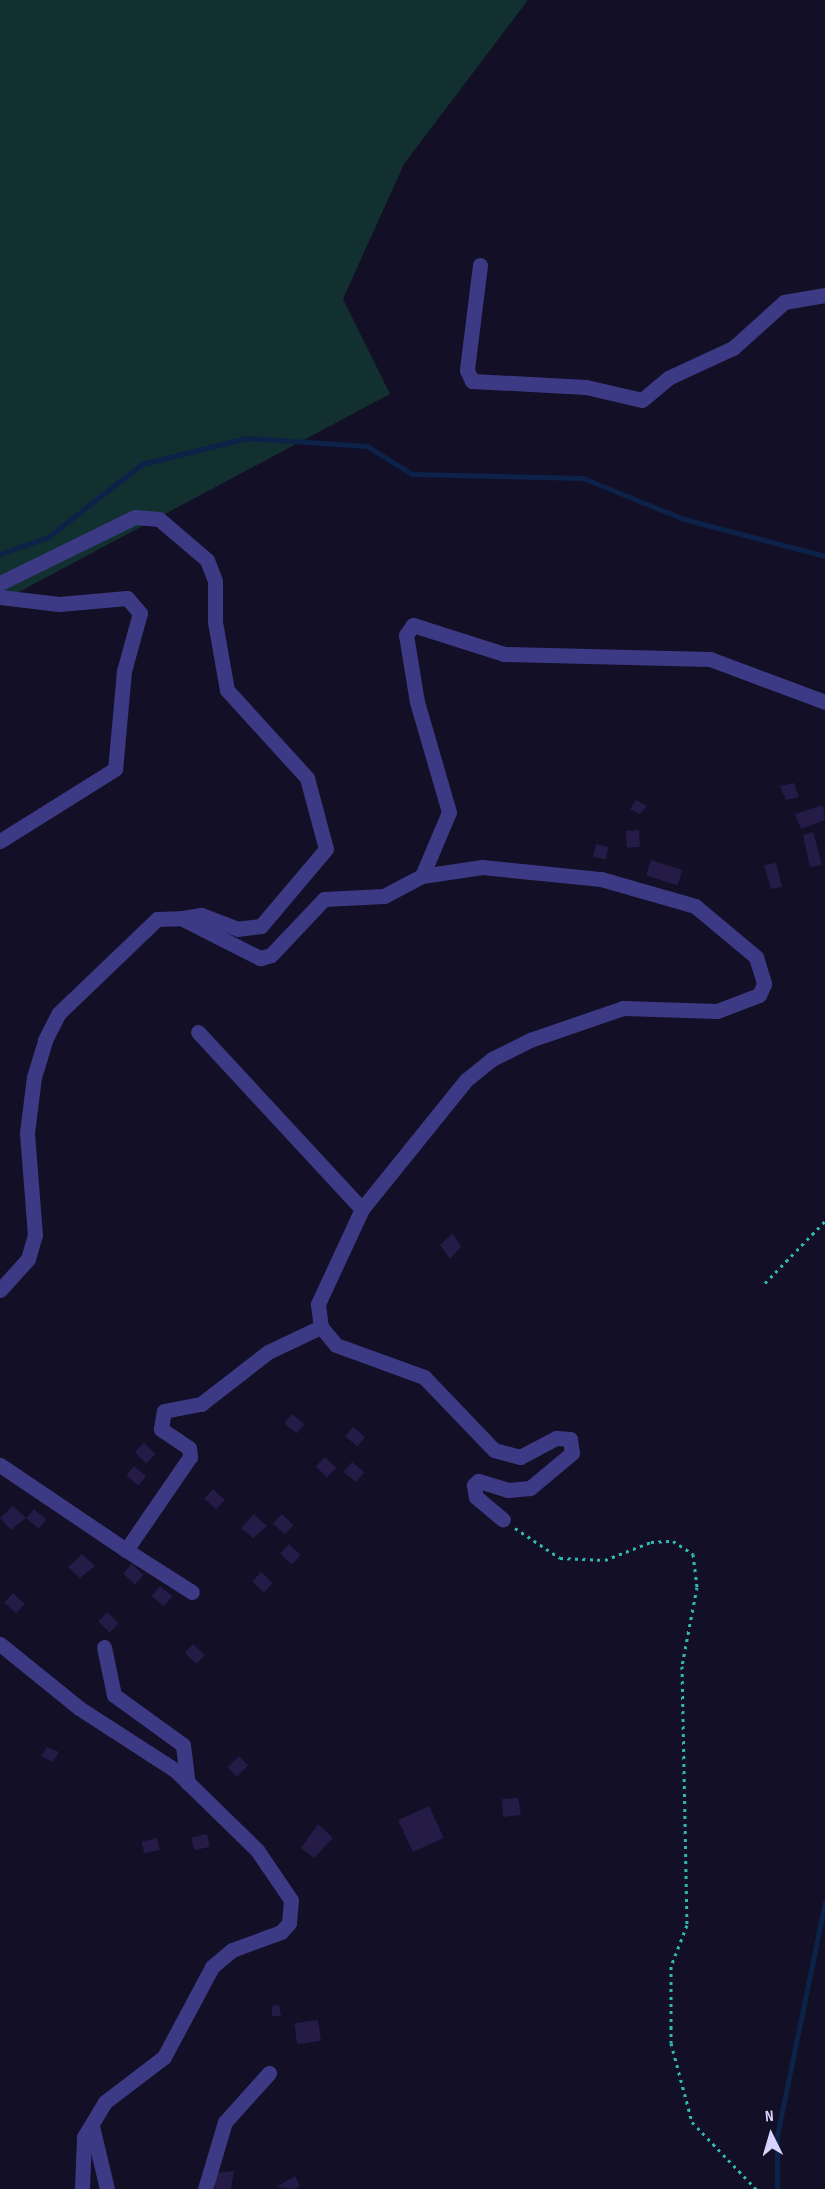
<!DOCTYPE html>
<style>
body{margin:0}
#map{position:relative;width:825px;height:2189px;overflow:hidden;background:#130f26;font-family:"Sofia Sans Condensed",sans-serif}
div>[style]{position:absolute}
[style*='--x']{left:calc(var(--x)*1px);top:calc(var(--y)*1px);width:calc(var(--w)*1px);rotate:calc(var(--a)*1deg)}
.green>*{inset:0;background:#12302f}
.stream>*{height:4.5px;margin:-2.25px;padding:0 2.25px;transform-origin:2.25px;border-radius:2.25px;background:#0c2248}
.building>*{inset:0;background:#241b47;transform-origin:0 0}
.path>*{height:3px;margin-top:-1.5px;transform-origin:0;background:repeating-linear-gradient(90deg,#2fb8b0 0 3px,transparent 0 7.5px)}
.minor>*{height:15px;margin:-7.5px;padding:0 7.5px;transform-origin:7.5px;border-radius:7.5px;background:#3d3a85}
span{translate:-50% -50%;white-space:nowrap;text-align:center;line-height:1.15;-webkit-text-stroke:6px #130f26;paint-order:stroke}
.north{position:absolute;left:741px;top:2105px;width:60px;height:60px;-webkit-text-stroke:4px #130f26;paint-order:stroke;rotate:355deg;font-size:16px;font-weight:700;line-height:24px;text-align:center;color:#d9d4ff}
.north::after{content:'';display:block;margin:auto;width:21px;height:27px;background:#d9d4ff;clip-path:polygon(50% 0,100% 100%,50% 72%,0 100%)}
</style>
<div id="map">
<div class="green">
<div style="clip-path:polygon(0 0,528px 0,404px 164px,343px 299px,390px 394px,0 602px)"></div>
</div>
<div class="stream">
<div style="--x:0;--y:554;--w:51;--a:-19.5"></div>
<div style="--x:48;--y:537;--w:119;--a:-37.8"></div>
<div style="--x:142;--y:464;--w:108;--a:-13.9"></div>
<div style="--x:247;--y:438;--w:120;--a:3.8"></div>
<div style="--x:367;--y:446;--w:53;--a:31.9"></div>
<div style="--x:412;--y:474;--w:171;--a:1.3"></div>
<div style="--x:583;--y:478;--w:109;--a:22.1"></div>
<div style="--x:684;--y:519;--w:146;--a:14.7"></div>
<div style="--x:777;--y:2189;--w:53;--a:-90"></div>
<div style="--x:777;--y:2136;--w:239;--a:-78.4"></div>
</div>
<div class="building">
<div style="clip-path:polygon(794px 783px,799px 797px,786px 800px,780px 786px)"></div>
<div style="clip-path:polygon(636px 800px,647px 806px,640px 814px,630px 809px)"></div>
<div style="clip-path:polygon(823px 805px,825px 820px,801px 829px,795px 814px)"></div>
<div style="left:639px;top:830px;width:17px;height:13px;rotate:87deg"></div>
<div style="clip-path:polygon(813px 832px,822px 865px,810px 867px,803px 835px)"></div>
<div style="left:596px;top:844px;width:13px;height:13px;rotate:13deg"></div>
<div style="left:651px;top:860px;width:33px;height:16px;rotate:18deg"></div>
<div style="clip-path:polygon(776px 863px,782px 887px,771px 889px,764px 865px)"></div>
<div style="clip-path:polygon(453px 1233px,461px 1247px,450px 1259px,440px 1245px)"></div>
<div style="left:292px;top:1414px;width:16px;height:12px;rotate:40deg"></div>
<div style="left:353px;top:1427px;width:16px;height:12px;rotate:40deg"></div>
<div style="left:144px;top:1443px;width:16px;height:13px;rotate:45deg"></div>
<div style="left:325px;top:1457px;width:16px;height:13px;rotate:45deg"></div>
<div style="left:352px;top:1462px;width:16px;height:13px;rotate:40deg"></div>
<div style="left:134px;top:1466px;width:16px;height:12px;rotate:40deg"></div>
<div style="left:213px;top:1489px;width:16px;height:13px;rotate:43deg"></div>
<div style="clip-path:polygon(13px 1506px,26px 1518px,11px 1530px,0 1518px)"></div>
<div style="left:34px;top:1509px;width:16px;height:12px;rotate:40deg"></div>
<div style="clip-path:polygon(254px 1514px,267px 1526px,253px 1538px,241px 1528px)"></div>
<div style="left:282px;top:1514px;width:16px;height:13px;rotate:43deg"></div>
<div style="left:289px;top:1544px;width:16px;height:13px;rotate:43deg"></div>
<div style="clip-path:polygon(82px 1554px,95px 1566px,80px 1578px,68px 1567px)"></div>
<div style="left:132px;top:1564px;width:16px;height:13px;rotate:43deg"></div>
<div style="left:261px;top:1572px;width:16px;height:13px;rotate:43deg"></div>
<div style="left:160px;top:1586px;width:16px;height:13px;rotate:40deg"></div>
<div style="left:13px;top:1593px;width:16px;height:13px;rotate:43deg"></div>
<div style="left:107px;top:1612px;width:16px;height:13px;rotate:43deg"></div>
<div style="left:193px;top:1644px;width:16px;height:12px;rotate:43deg"></div>
<div style="clip-path:polygon(47px 1747px,59px 1752px,53px 1762px,41px 1756px)"></div>
<div style="left:239px;top:1756px;width:13px;height:16px;rotate:45deg"></div>
<div style="clip-path:polygon(518px 1798px,521px 1815px,503px 1817px,502px 1799px)"></div>
<div style="left:429px;top:1806px;width:35px;height:34px;rotate:65deg"></div>
<div style="clip-path:polygon(318px 1824px,333px 1838px,314px 1858px,301px 1848px)"></div>
<div style="left:207px;top:1834px;width:13px;height:16px;rotate:77deg"></div>
<div style="left:157px;top:1838px;width:12px;height:16px;rotate:76deg"></div>
<div style="clip-path:polygon(279px 2005px,281px 2016px,272px 2016px,272px 2006px)"></div>
<div style="left:318px;top:2020px;width:21px;height:24px;rotate:82deg"></div>
<div style="clip-path:polygon(234px 2171px,231px 2189px,215px 2189px,215px 2173px)"></div>
<div style="clip-path:polygon(295px 2176px,300px 2186px,295px 2189px,276px 2187px)"></div>
</div>
<div class="path">
<div style="--x:765;--y:1283;--w:86;--a:-45.9"></div>
<div style="--x:515;--y:1528;--w:54;--a:33.7"></div>
<div style="--x:560;--y:1558;--w:45;--a:2.5"></div>
<div style="--x:605;--y:1560;--w:49;--a:-21.4"></div>
<div style="--x:651;--y:1542;--w:22;--a:-3"></div>
<div style="--x:673;--y:1541;--w:24;--a:33"></div>
<div style="--x:693;--y:1554;--w:33;--a:83"></div>
<div style="--x:697;--y:1587;--w:80;--a:100.8"></div>
<div style="--x:682;--y:1666;--w:259;--a:88.9"></div>
<div style="--x:687;--y:1925;--w:44;--a:111.3"></div>
<div style="--x:671;--y:1966;--w:77;--a:90"></div>
<div style="--x:671;--y:2043;--w:82;--a:75.1"></div>
<div style="--x:692;--y:2122;--w:93;--a:46.3"></div>
</div>
<div class="minor">
<div style="--x:480;--y:265;--w:106;--a:97.1"></div>
<div style="--x:467;--y:370;--w:12;--a:66"></div>
<div style="--x:472;--y:381;--w:114;--a:3"></div>
<div style="--x:586;--y:387;--w:57;--a:13.1"></div>
<div style="--x:642;--y:400;--w:34;--a:-40"></div>
<div style="--x:668;--y:378;--w:72;--a:-24.8"></div>
<div style="--x:733;--y:348;--w:69;--a:-42"></div>
<div style="--x:784;--y:302;--w:42;--a:-9.7"></div>
<div style="--x:0;--y:583;--w:150;--a:-26.1"></div>
<div style="--x:135;--y:517;--w:24;--a:5"></div>
<div style="--x:159;--y:519;--w:63;--a:40.5"></div>
<div style="--x:207;--y:560;--w:22;--a:69"></div>
<div style="--x:215;--y:581;--w:41;--a:90"></div>
<div style="--x:215;--y:622;--w:69;--a:80"></div>
<div style="--x:227;--y:690;--w:119;--a:47.7"></div>
<div style="--x:307;--y:778;--w:73;--a:75"></div>
<div style="--x:326;--y:849;--w:101;--a:130.2"></div>
<div style="--x:261;--y:926;--w:23;--a:173"></div>
<div style="--x:238;--y:929;--w:40;--a:-159"></div>
<div style="--x:201;--y:915;--w:20;--a:171"></div>
<div style="--x:0;--y:597;--w:59;--a:6.8"></div>
<div style="--x:59;--y:604;--w:68;--a:-5"></div>
<div style="--x:127;--y:598;--w:20;--a:49"></div>
<div style="--x:140;--y:613;--w:60;--a:105.4"></div>
<div style="--x:124;--y:671;--w:98;--a:95.2"></div>
<div style="--x:115;--y:769;--w:136;--a:147.9"></div>
<div style="--x:422;--y:876;--w:69;--a:-67.1"></div>
<div style="--x:449;--y:812;--w:115;--a:-106.2"></div>
<div style="--x:417;--y:702;--w:68;--a:-99.3"></div>
<div style="--x:406;--y:635;--w:12;--a:-55"></div>
<div style="--x:413;--y:625;--w:96;--a:17.7"></div>
<div style="--x:504;--y:654;--w:206;--a:1.4"></div>
<div style="--x:710;--y:659;--w:123;--a:20.5"></div>
<div style="--x:198;--y:1032;--w:241;--a:47.2"></div>
<div style="--x:0;--y:1290;--w:42;--a:-47.9"></div>
<div style="--x:28;--y:1259;--w:25;--a:-74"></div>
<div style="--x:35;--y:1235;--w:102;--a:-94.5"></div>
<div style="--x:27;--y:1133;--w:56;--a:-82.9"></div>
<div style="--x:34;--y:1077;--w:39;--a:-73"></div>
<div style="--x:45;--y:1040;--w:30;--a:-63"></div>
<div style="--x:59;--y:1013;--w:136;--a:-43.8"></div>
<div style="--x:157;--y:919;--w:24;--a:-2"></div>
<div style="--x:181;--y:918;--w:89;--a:26.9"></div>
<div style="--x:260;--y:958;--w:11;--a:-15"></div>
<div style="--x:271;--y:955;--w:77;--a:-46.6"></div>
<div style="--x:324;--y:899;--w:60;--a:-2.9"></div>
<div style="--x:384;--y:896;--w:43;--a:-27.8"></div>
<div style="--x:422;--y:876;--w:61;--a:-8.5"></div>
<div style="--x:482;--y:867;--w:120;--a:5.8"></div>
<div style="--x:601;--y:879;--w:98;--a:16"></div>
<div style="--x:695;--y:906;--w:80;--a:39.9"></div>
<div style="--x:756;--y:957;--w:28;--a:73"></div>
<div style="--x:764;--y:984;--w:12;--a:114"></div>
<div style="--x:759;--y:995;--w:45;--a:159.1"></div>
<div style="--x:717;--y:1011;--w:94;--a:-178.2"></div>
<div style="--x:623;--y:1008;--w:98;--a:161"></div>
<div style="--x:530;--y:1040;--w:42;--a:153.4"></div>
<div style="--x:492;--y:1059;--w:33;--a:141"></div>
<div style="--x:466;--y:1080;--w:166;--a:128.9"></div>
<div style="--x:362;--y:1209;--w:105;--a:114.9"></div>
<div style="--x:318;--y:1304;--w:23;--a:83"></div>
<div style="--x:321;--y:1327;--w:23;--a:50"></div>
<div style="--x:336;--y:1345;--w:94;--a:20"></div>
<div style="--x:424;--y:1377;--w:101;--a:46.2"></div>
<div style="--x:494;--y:1450;--w:27;--a:15"></div>
<div style="--x:520;--y:1457;--w:41;--a:-27.8"></div>
<div style="--x:556;--y:1438;--w:14;--a:4"></div>
<div style="--x:570;--y:1439;--w:14;--a:82"></div>
<div style="--x:572;--y:1453;--w:55;--a:140.2"></div>
<div style="--x:530;--y:1488;--w:22;--a:175"></div>
<div style="--x:508;--y:1490;--w:31;--a:-163"></div>
<div style="--x:478;--y:1481;--w:6;--a:135"></div>
<div style="--x:474;--y:1485;--w:12;--a:81"></div>
<div style="--x:476;--y:1497;--w:35;--a:40"></div>
<div style="--x:0;--y:1465;--w:152;--a:34"></div>
<div style="--x:126;--y:1550;--w:113;--a:-55.5"></div>
<div style="--x:190;--y:1457;--w:9;--a:-96"></div>
<div style="--x:189;--y:1448;--w:34;--a:-146"></div>
<div style="--x:161;--y:1429;--w:18;--a:-81"></div>
<div style="--x:164;--y:1411;--w:38;--a:-11"></div>
<div style="--x:201;--y:1404;--w:85;--a:-37.8"></div>
<div style="--x:268;--y:1352;--w:59;--a:-25.3"></div>
<div style="--x:126;--y:1550;--w:78;--a:32.5"></div>
<div style="--x:0;--y:1644;--w:102;--a:39"></div>
<div style="--x:79;--y:1708;--w:114;--a:32.9"></div>
<div style="--x:175;--y:1770;--w:115;--a:44.3"></div>
<div style="--x:257;--y:1850;--w:60;--a:55.8"></div>
<div style="--x:291;--y:1900;--w:23;--a:95"></div>
<div style="--x:289;--y:1923;--w:12;--a:132"></div>
<div style="--x:281;--y:1932;--w:52;--a:159.8"></div>
<div style="--x:232;--y:1950;--w:26;--a:140"></div>
<div style="--x:212;--y:1967;--w:102;--a:118.1"></div>
<div style="--x:164;--y:2057;--w:74;--a:142.7"></div>
<div style="--x:105;--y:2102;--w:41;--a:121"></div>
<div style="--x:84;--y:2137;--w:52;--a:92.2"></div>
<div style="--x:104;--y:1647;--w:49;--a:78.2"></div>
<div style="--x:114;--y:1695;--w:85;--a:35.9"></div>
<div style="--x:183;--y:1745;--w:38;--a:83"></div>
<div style="--x:92;--y:2126;--w:65;--a:76.6"></div>
<div style="--x:205;--y:2189;--w:70;--a:-73.4"></div>
<div style="--x:225;--y:2122;--w:66;--a:-48.1"></div>
</div>
<div class="north">N</div>
</div>
